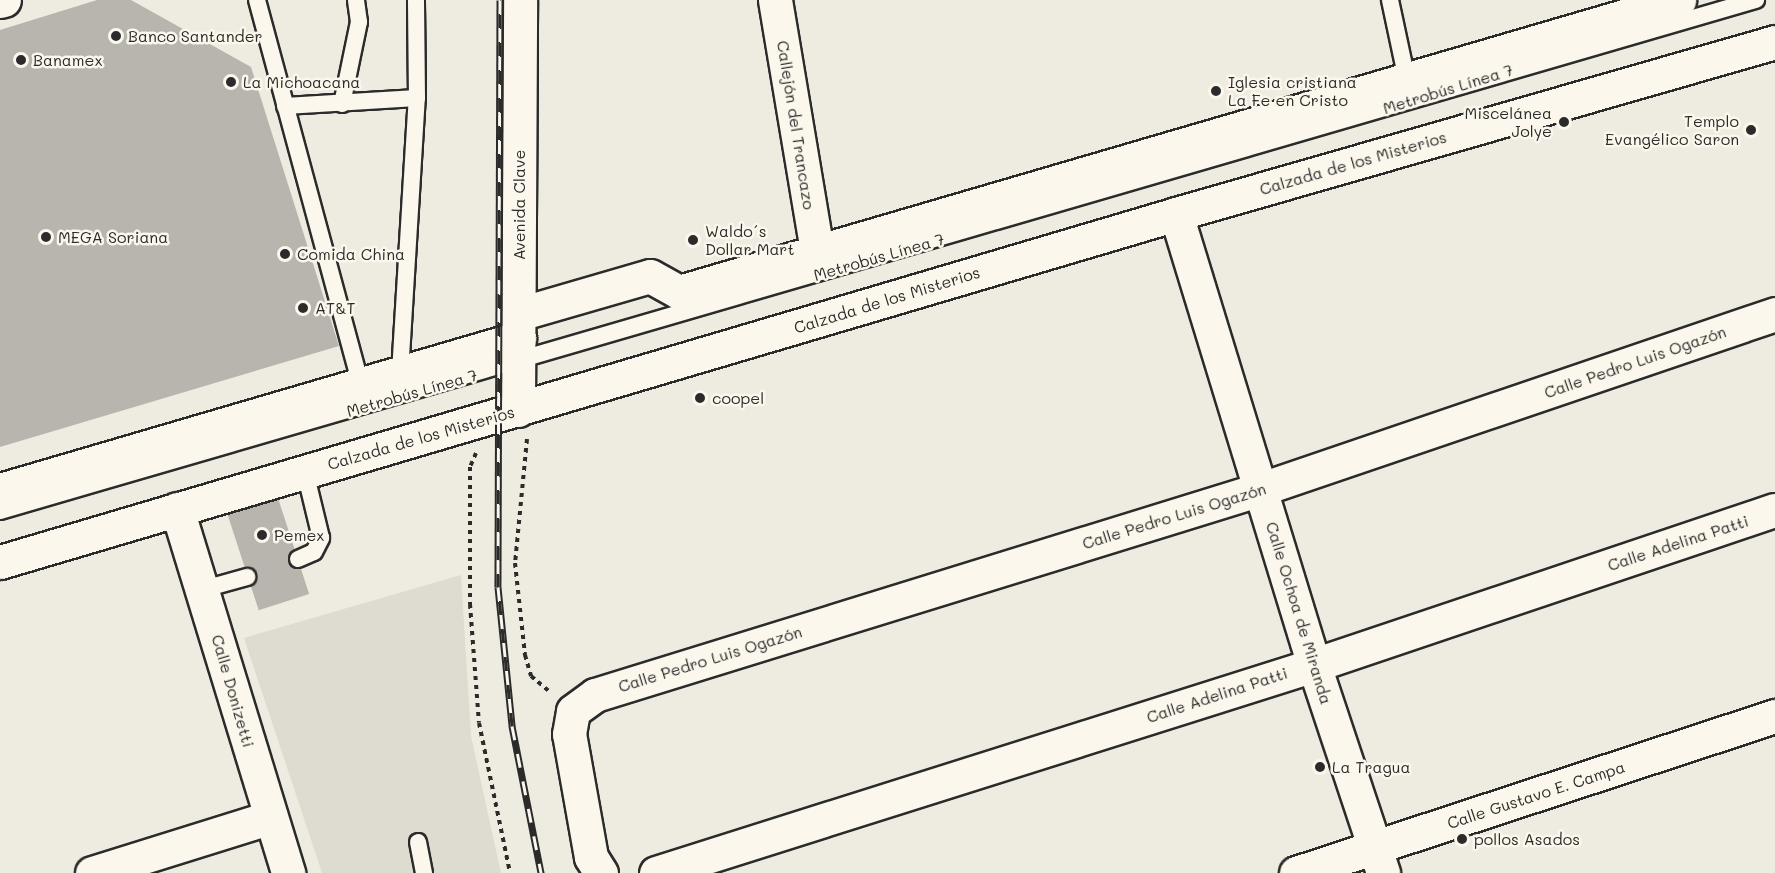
<!DOCTYPE html>
<meta charset="utf-8">
<style>
body{margin:0}
#map{position:relative;width:1775px;height:873px;overflow:hidden;background:#eeebe0;font-family:Mali,sans-serif}
div>[style]{position:absolute}
[style*='--x']{left:calc(var(--x)*1px);top:calc(var(--y)*1px);width:calc(var(--w)*1px);rotate:calc(var(--a)*1deg)}
.built>*{inset:0;background:#dedbd1}
.building>*{inset:0;background:#b8b5ae;transform-origin:0 0}
.path>*{height:4px;margin-top:-2px;transform-origin:0;background:repeating-linear-gradient(90deg,#2b2b2b 0 4.5px,transparent 0 9px)}
.roads{filter:drop-shadow(2px 0 #2b2b2b) drop-shadow(-2px 0 #2b2b2b) drop-shadow(0 2px #2b2b2b) drop-shadow(0 -2px #2b2b2b)}
.service>*{height:16px;margin:-8px;padding:0 8px;transform-origin:8px;border-radius:8px;background:#fbf7ec}
.minor>*{height:33px;margin:-16.5px;padding:0 16.5px;transform-origin:16.5px;border-radius:16.5px;background:#fbf7ec}
.secondary>*{height:33px;margin:-16.5px;padding:0 16.5px;transform-origin:16.5px;border-radius:16.5px;background:#fbf7ec}
.rail>*{height:7px;margin-top:-3.5px;transform-origin:0;background:repeating-linear-gradient(90deg,#fbf7ec 0 14px,#2b2b2b 0 28px);box-sizing:border-box;border-block:2px solid #2b2b2b}
.dots>*{width:16px;height:16px;translate:-50% -50%;box-sizing:border-box;border:3px solid #fbf7ec;border-radius:50%}
span{translate:-50% -50%;white-space:nowrap;text-align:center;line-height:1.15;-webkit-text-stroke:5px #fbf7ec;paint-order:stroke}
.poi-label{font-size:16px;color:#2b2b2b}
.left{translate:0 -50%;text-align:left}
.right{translate:-100% -50%;text-align:right}
.street-label{font-size:16px;color:#2b2b2b}
</style>
<div id="map">
<div class="built">
<div style="clip-path:polygon(461px 575px,471px 736px,501px 873px,322px 873px,244px 638px)"></div>
</div>
<div class="building">
<div style="clip-path:polygon(97px 0,131px 0,251px 67px,339px 346px,0 447px,0 30px)"></div>
<div style="left:277px;top:495px;width:104px;height:53px;rotate:72deg"></div>
</div>
<div class="path">
<div style="--x:527;--y:439;--w:125;--a:95.5"></div>
<div style="--x:515;--y:563;--w:93;--a:83.8"></div>
<div style="--x:525;--y:655;--w:22;--a:74"></div>
<div style="--x:531;--y:676;--w:26;--a:40"></div>
<div style="--x:476;--y:453;--w:15;--a:113"></div>
<div style="--x:470;--y:467;--w:137;--a:90"></div>
<div style="--x:470;--y:604;--w:119;--a:85.7"></div>
<div style="--x:479;--y:723;--w:153;--a:78.3"></div>
</div>
<div class="roads">
<div class="service">
<div style="--x:257;--y:0;--w:399;--a:74.9"></div>
<div style="--x:1390;--y:0;--w:82;--a:78"></div>
<div style="--x:342;--y:104;--w:84;--a:-78.3"></div>
<div style="--x:359;--y:22;--w:22;--a:-98"></div>
<div style="--x:285;--y:106;--w:132;--a:-3.5"></div>
<div style="--x:400;--y:373;--w:276;--a:-86.5"></div>
<div style="--x:417;--y:98;--w:98;--a:-90.6"></div>
<div style="--x:0;--y:511;--w:1829;--a:-16.23"></div>
<div style="--x:298;--y:559;--w:17;--a:-24"></div>
<div style="--x:314;--y:552;--w:16;--a:-63"></div>
<div style="--x:321;--y:538;--w:68;--a:-103.6"></div>
<div style="--x:204;--y:589;--w:45;--a:-15.6"></div>
<div style="--x:418;--y:842;--w:32;--a:79"></div>
</div>
<div class="minor">
<div style="--x:775;--y:0;--w:254;--a:80.5"></div>
<div style="--x:1176;--y:214;--w:472;--a:73"></div>
<div style="--x:1314;--y:665;--w:219;--a:71.6"></div>
<div style="--x:519;--y:314;--w:136;--a:-16.2"></div>
<div style="--x:650;--y:276;--w:33;--a:29"></div>
<div style="--x:679;--y:292;--w:1042;--a:-16.28"></div>
<div style="--x:518;--y:410;--w:410;--a:-89.7"></div>
<div style="--x:0;--y:490;--w:541;--a:-16.32"></div>
<div style="--x:177;--y:509;--w:381;--a:73"></div>
<div style="--x:92;--y:873;--w:185;--a:-17.3"></div>
<div style="--x:601;--y:873;--w:19;--a:-122"></div>
<div style="--x:591;--y:857;--w:125;--a:-100.1"></div>
<div style="--x:569;--y:734;--w:23;--a:-80"></div>
<div style="--x:573;--y:711;--w:27;--a:-36"></div>
<div style="--x:595;--y:695;--w:697;--a:-17.19"></div>
<div style="--x:1261;--y:489;--w:543;--a:-18.8"></div>
<div style="--x:656;--y:873;--w:690;--a:-17.54"></div>
<div style="--x:1314;--y:665;--w:486;--a:-18.6"></div>
<div style="--x:1296;--y:873;--w:504;--a:-18.15"></div>
</div>
<div class="secondary">
<div style="--x:0;--y:1;--w:4;--a:-14"></div>
<div style="--x:0;--y:562;--w:1226;--a:-16.48"></div>
<div style="--x:1176;--y:214;--w:623;--a:-16.02"></div>
</div>
</div>
<div class="rail">
<div style="--x:500;--y:0;--w:587;--a:90.2"></div>
<div style="--x:498;--y:587;--w:140;--a:84.2"></div>
<div style="--x:512;--y:726;--w:150;--a:78.8"></div>
</div>
<div class="dots">
<div style="left:116px;top:36px;background:#2b2b2b"></div>
<div style="left:21px;top:60px;background:#2b2b2b"></div>
<div style="left:231px;top:82px;background:#2b2b2b"></div>
<div style="left:1216px;top:91px;background:#2b2b2b"></div>
<div style="left:1564px;top:122px;background:#2b2b2b"></div>
<div style="left:1751px;top:130px;background:#2b2b2b"></div>
<div style="left:46px;top:237px;background:#2b2b2b"></div>
<div style="left:693px;top:240px;background:#2b2b2b"></div>
<div style="left:285px;top:254px;background:#2b2b2b"></div>
<div style="left:303px;top:308px;background:#2b2b2b"></div>
<div style="left:700px;top:398px;background:#2b2b2b"></div>
<div style="left:262px;top:535px;background:#2b2b2b"></div>
<div style="left:1320px;top:767px;background:#2b2b2b"></div>
<div style="left:1462px;top:839px;background:#2b2b2b"></div>
</div>
<div class="poi-label">
<span class="left" style="left:128px;top:36px">Banco Santander</span>
<span class="left" style="left:33px;top:60px">Banamex</span>
<span class="left" style="left:243px;top:82px">La Michoacana</span>
<span class="left" style="left:1228px;top:91px">Iglesia cristiana<br>La Fe en Cristo</span>
<span class="right" style="left:1552px;top:122px">Miscelánea<br>Jolye</span>
<span class="right" style="left:1739px;top:130px">Templo<br>Evangélico Saron</span>
<span class="left" style="left:705px;top:240px">Waldo´s<br>Dollar Mart</span>
<span class="left" style="left:58px;top:237px">MEGA Soriana</span>
<span class="left" style="left:297px;top:254px">Comida China</span>
<span class="left" style="left:315px;top:308px">AT&amp;T</span>
<span class="left" style="left:712px;top:398px">coopel</span>
<span class="left" style="left:274px;top:535px">Pemex</span>
<span class="left" style="left:1332px;top:767px">La Tragua</span>
<span class="left" style="left:1474px;top:839px">pollos Asados</span>
</div>
<div class="street-label">
<span style="left:1448px;top:89px;rotate:-17deg">Metrobús Línea 7</span>
<span style="left:796px;top:125px;rotate:81deg">Callejón del Trancazo</span>
<span style="left:1353px;top:163px;rotate:-16deg">Calzada de los Misterios</span>
<span style="left:519px;top:205px;rotate:-90deg">Avenida Clave</span>
<span style="left:879px;top:257px;rotate:-16deg">Metrobús Línea 7</span>
<span style="left:887px;top:300px;rotate:-17deg">Calzada de los Misterios</span>
<span style="left:1635px;top:362px;rotate:-19deg">Calle Pedro Luis Ogazón</span>
<span style="left:412px;top:393px;rotate:-16deg">Metrobús Línea 7</span>
<span style="left:421px;top:438px;rotate:-16deg">Calzada de los Misterios</span>
<span style="left:1174px;top:516px;rotate:-17deg">Calle Pedro Luis Ogazón</span>
<span style="left:1678px;top:543px;rotate:-18deg">Calle Adelina Patti</span>
<span style="left:1299px;top:613px;rotate:73deg">Calle Ochoa de Miranda</span>
<span style="left:710px;top:659px;rotate:-17deg">Calle Pedro Luis Ogazón</span>
<span style="left:233px;top:691px;rotate:74deg">Calle Donizetti</span>
<span style="left:1217px;top:695px;rotate:-18deg">Calle Adelina Patti</span>
<span style="left:1536px;top:795px;rotate:-18deg">Calle Gustavo E. Campa</span>
</div>
</div>
